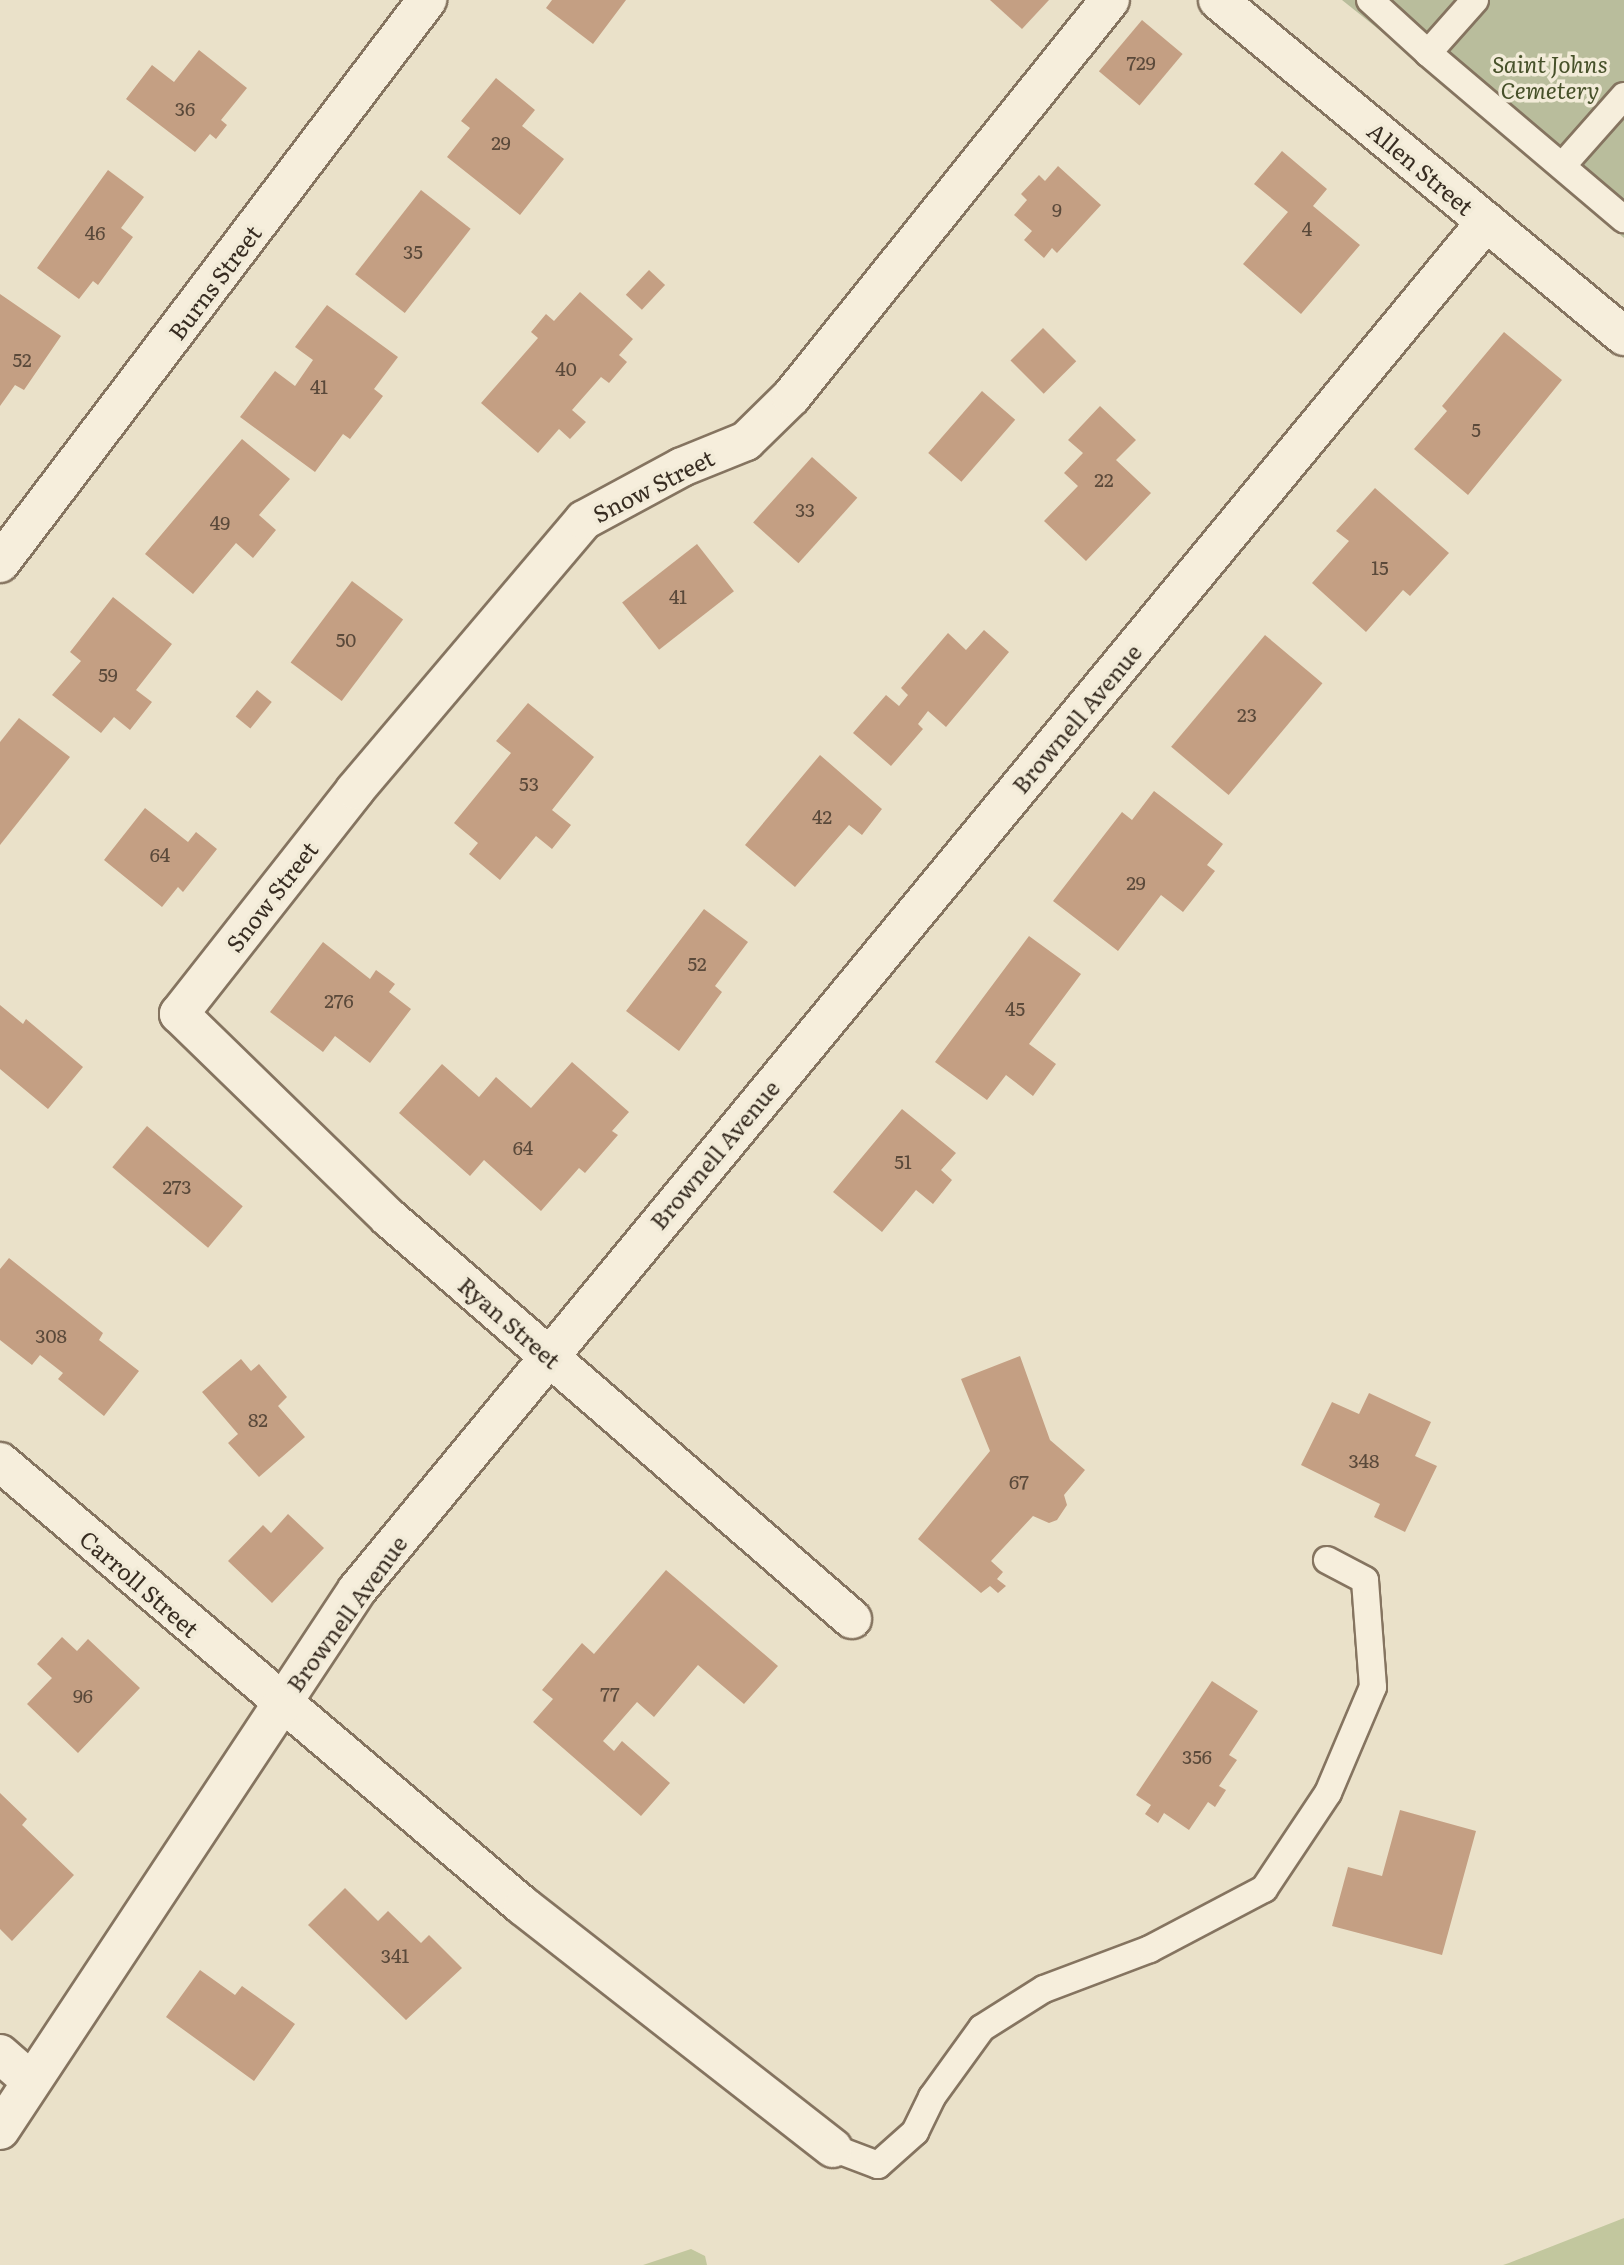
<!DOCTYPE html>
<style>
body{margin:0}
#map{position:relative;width:1624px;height:2265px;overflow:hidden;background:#eae1c9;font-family:Literata,serif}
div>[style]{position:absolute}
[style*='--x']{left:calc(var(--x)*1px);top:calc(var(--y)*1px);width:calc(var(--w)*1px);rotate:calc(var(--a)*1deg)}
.green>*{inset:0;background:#c2c79e}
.cemetery>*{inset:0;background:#b9bd9c}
.building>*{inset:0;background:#c49f83;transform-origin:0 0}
.roads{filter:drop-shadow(2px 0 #857460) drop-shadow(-2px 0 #857460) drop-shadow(0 2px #857460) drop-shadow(0 -2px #857460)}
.lane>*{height:26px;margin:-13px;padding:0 13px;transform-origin:13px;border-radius:13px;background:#f6eedc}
.street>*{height:38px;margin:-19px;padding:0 19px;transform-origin:19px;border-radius:19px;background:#f6eedc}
.secondary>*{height:38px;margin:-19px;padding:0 19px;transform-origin:19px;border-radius:19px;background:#f6eedc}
span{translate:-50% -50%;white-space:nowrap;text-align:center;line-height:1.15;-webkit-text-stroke:7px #f2ebd8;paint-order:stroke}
.number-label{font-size:19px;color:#5a493a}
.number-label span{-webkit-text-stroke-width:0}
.park-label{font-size:23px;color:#47512a;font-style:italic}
.street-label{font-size:23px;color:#372c21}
</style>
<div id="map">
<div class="green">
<div style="clip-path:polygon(1624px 2218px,1624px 2265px,1503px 2265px,1509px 2263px)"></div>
<div style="clip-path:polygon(691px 2249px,705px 2256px,707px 2265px,643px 2265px)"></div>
</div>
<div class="cemetery">
<div style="clip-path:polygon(1342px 0,1624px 0,1624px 238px,1382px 32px)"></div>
</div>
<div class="building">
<div style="clip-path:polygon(552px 0,626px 0,593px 44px,546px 8px)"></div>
<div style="clip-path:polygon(990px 0,1049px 0,1022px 29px)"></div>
<div style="left:1142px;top:20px;width:53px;height:67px;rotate:40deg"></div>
<div style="clip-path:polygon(199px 50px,247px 88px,221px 120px,227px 125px,216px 139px,210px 134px,195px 152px,126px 99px,152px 65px,174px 82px)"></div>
<div style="clip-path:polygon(496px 78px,535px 110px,522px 126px,564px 159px,520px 215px,447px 157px,470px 128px,461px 121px)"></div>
<div style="clip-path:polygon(1282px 151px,1327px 189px,1313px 206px,1360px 245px,1301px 314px,1243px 264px,1288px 212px,1254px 184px)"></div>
<div style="clip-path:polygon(1058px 166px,1101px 205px,1057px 253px,1052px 248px,1044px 258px,1024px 240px,1032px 231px,1014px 215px,1027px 200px,1021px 194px,1039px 175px,1045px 181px)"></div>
<div style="clip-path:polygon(108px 170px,144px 197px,121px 228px,133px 237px,98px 285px,93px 281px,79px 299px,37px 268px)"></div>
<div style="left:421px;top:190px;width:63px;height:107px;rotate:38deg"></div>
<div style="left:649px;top:270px;width:22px;height:34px;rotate:43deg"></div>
<div style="clip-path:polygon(580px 292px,633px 339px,619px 355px,627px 362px,609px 383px,601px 377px,572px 410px,586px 422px,570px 439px,559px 429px,538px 453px,481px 403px,538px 338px,531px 332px,546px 314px,554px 321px)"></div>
<div style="clip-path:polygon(0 294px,61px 336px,24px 390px,15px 385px,0 406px)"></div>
<div style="clip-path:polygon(327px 305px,398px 357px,374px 389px,383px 396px,350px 439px,343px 434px,315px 472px,240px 417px,275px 371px,295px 386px,313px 360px,295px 347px)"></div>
<div style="left:1043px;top:328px;width:47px;height:46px;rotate:45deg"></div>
<div style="clip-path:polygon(1504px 332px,1562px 380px,1468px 495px,1414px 449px,1447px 411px,1442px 406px)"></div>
<div style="left:982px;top:391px;width:44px;height:82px;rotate:41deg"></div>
<div style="clip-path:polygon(1100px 406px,1136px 440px,1116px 460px,1151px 493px,1086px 561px,1044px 521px,1078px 486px,1064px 473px,1083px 453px,1068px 440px)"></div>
<div style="clip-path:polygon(242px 439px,290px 479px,259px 515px,276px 530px,253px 558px,236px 543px,193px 594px,145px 554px)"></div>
<div style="left:812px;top:457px;width:61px;height:88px;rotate:42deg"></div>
<div style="clip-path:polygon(1375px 488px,1449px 553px,1410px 596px,1403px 590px,1366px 632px,1312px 583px,1349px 541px,1336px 531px)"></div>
<div style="left:697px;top:544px;width:60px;height:95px;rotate:52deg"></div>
<div style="left:352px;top:581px;width:64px;height:102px;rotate:37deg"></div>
<div style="clip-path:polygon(113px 597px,172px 644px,136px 690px,152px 702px,130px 730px,114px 717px,101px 733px,52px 695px,81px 661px,70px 652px)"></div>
<div style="clip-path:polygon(984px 630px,1009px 652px,946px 727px,928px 711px,918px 724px,923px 729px,891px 766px,853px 733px,886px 695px,899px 706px,908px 695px,901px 688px,948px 633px,966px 650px)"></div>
<div style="left:1265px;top:635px;width:75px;height:146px;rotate:40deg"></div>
<div style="left:257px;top:690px;width:19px;height:34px;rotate:39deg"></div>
<div style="clip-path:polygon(528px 703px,594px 757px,552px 810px,571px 825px,552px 849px,536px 836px,500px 880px,469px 854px,478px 843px,454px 823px,511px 753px,496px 741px)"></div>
<div style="clip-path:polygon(19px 718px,70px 757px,0 845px,0 742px)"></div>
<div style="clip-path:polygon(820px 755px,882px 809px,862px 835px,849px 825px,795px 887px,745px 845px)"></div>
<div style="clip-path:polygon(1154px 791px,1223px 844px,1207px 865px,1215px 871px,1183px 912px,1161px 895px,1118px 951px,1053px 901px,1122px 812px,1132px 820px)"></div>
<div style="clip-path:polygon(145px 808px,188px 842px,196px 832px,217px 849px,183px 892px,178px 887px,162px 907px,104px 860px)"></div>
<div style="clip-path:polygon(704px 909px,748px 942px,715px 986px,722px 992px,679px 1051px,626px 1011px)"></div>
<div style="clip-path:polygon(1029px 936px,1081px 974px,1029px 1044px,1056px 1064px,1033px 1096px,1006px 1075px,987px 1100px,935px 1062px)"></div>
<div style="clip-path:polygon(323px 942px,370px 979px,376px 970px,395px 984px,389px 992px,411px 1009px,370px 1063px,335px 1036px,323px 1052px,270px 1012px)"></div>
<div style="clip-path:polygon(0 1005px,23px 1024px,26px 1019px,83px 1067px,48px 1109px,0 1069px)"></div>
<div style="clip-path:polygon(572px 1062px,629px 1112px,612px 1131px,618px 1135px,585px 1173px,579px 1168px,541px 1211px,484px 1160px,470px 1176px,399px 1113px,442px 1064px,479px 1097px,496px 1077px,531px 1108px)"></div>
<div style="clip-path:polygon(902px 1109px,956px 1153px,941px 1170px,952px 1180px,933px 1204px,916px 1190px,882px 1232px,833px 1192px)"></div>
<div style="left:147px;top:1126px;width:125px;height:54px;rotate:40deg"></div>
<div style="clip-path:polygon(9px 1258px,103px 1333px,99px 1340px,139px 1371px,104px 1416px,58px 1379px,63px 1373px,40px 1355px,32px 1365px,0 1340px,0 1269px)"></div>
<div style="clip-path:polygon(1020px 1356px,1050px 1440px,1085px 1470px,1064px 1495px,1067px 1505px,1057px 1520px,1049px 1523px,1033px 1516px,991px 1561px,1003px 1572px,997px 1579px,1006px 1586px,998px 1593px,990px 1586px,981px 1593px,918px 1539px,990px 1451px,961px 1379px)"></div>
<div style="clip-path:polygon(241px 1359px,251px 1371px,259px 1364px,287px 1397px,278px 1406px,305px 1437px,259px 1477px,228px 1443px,238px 1434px,202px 1392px)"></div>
<div style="clip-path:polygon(1369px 1393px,1431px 1422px,1415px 1456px,1437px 1466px,1405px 1532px,1374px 1517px,1380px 1504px,1301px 1465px,1332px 1402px,1359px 1414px)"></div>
<div style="clip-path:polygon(288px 1514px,324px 1548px,272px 1603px,228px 1561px,263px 1525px,271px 1533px)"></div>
<div style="clip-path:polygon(666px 1570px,778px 1666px,744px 1704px,698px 1665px,654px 1717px,637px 1702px,603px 1741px,614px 1751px,622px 1741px,670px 1783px,641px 1816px,533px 1722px,553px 1699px,542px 1690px,582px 1643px,594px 1654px)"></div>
<div style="clip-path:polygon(62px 1637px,77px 1651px,88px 1639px,140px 1688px,78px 1753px,27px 1704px,52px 1678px,37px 1664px)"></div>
<div style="clip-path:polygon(1212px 1681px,1258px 1711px,1229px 1755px,1237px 1760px,1219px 1786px,1226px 1790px,1215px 1807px,1208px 1802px,1189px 1830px,1164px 1813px,1158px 1823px,1145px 1814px,1151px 1805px,1136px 1795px)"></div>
<div style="clip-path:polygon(0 1793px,27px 1819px,22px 1825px,74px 1875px,12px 1941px,0 1929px)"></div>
<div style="clip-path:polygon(1400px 1810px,1476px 1831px,1442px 1955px,1332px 1926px,1348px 1867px,1382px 1876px)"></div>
<div style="clip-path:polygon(345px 1888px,378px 1921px,388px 1911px,421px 1943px,429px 1935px,462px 1968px,406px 2020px,308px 1925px)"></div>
<div style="clip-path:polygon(200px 1970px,235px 1995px,242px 1986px,295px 2024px,254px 2081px,166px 2017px)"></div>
</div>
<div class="roads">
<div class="lane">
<div style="--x:1370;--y:0;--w:79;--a:42.4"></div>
<div style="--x:1475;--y:0;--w:71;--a:131.6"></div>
<div style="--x:1428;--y:53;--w:257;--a:40.3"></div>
<div style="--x:1563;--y:165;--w:92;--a:-48.5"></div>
<div style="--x:833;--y:2148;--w:48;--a:20.7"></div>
<div style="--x:878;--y:2165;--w:50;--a:-41.7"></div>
<div style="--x:915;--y:2132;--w:39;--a:-64"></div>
<div style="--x:932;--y:2097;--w:85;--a:-54.1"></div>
<div style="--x:982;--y:2028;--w:73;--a:-32.2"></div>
<div style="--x:1044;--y:1989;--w:113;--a:-20.7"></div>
<div style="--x:1150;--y:1949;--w:129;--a:-27.8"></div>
<div style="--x:1264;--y:1889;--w:115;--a:-56.3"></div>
<div style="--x:1328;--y:1793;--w:115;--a:-67"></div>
<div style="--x:1373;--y:1687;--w:107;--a:-94.3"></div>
<div style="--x:1365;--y:1580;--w:43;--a:-152.2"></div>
</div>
<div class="street">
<div style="--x:0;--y:563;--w:707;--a:-52.82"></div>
<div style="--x:0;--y:1462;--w:686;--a:40.33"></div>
<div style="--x:523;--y:1906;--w:393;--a:38"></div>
<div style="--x:852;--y:1619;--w:613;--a:-139.1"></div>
<div style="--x:389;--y:1218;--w:293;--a:-135.8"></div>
<div style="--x:179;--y:1014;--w:285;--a:-51.8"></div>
<div style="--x:355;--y:790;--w:354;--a:-49.7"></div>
<div style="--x:584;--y:520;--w:111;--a:-28.4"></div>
<div style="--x:682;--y:467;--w:69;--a:-22.1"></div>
<div style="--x:746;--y:441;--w:63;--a:-44.4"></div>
<div style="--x:791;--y:397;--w:509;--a:-51.22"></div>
<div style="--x:0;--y:2054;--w:41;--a:41.1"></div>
<div style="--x:0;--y:2130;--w:647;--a:-56.53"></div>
<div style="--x:357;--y:1590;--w:1774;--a:-50.47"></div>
</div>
<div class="secondary">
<div style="--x:1218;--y:0;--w:527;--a:39.61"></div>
</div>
</div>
<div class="number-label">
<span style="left:1141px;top:63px">729</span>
<span style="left:185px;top:109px">36</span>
<span style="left:501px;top:143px">29</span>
<span style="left:1057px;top:210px">9</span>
<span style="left:1307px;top:229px">4</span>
<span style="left:95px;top:233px">46</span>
<span style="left:413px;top:252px">35</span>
<span style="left:22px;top:360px">52</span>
<span style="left:566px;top:369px">40</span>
<span style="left:319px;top:387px">41</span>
<span style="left:1476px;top:430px">5</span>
<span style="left:1104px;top:480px">22</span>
<span style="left:805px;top:510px">33</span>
<span style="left:220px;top:523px">49</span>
<span style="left:1380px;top:568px">15</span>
<span style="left:678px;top:597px">41</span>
<span style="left:346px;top:640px">50</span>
<span style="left:108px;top:675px">59</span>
<span style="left:1247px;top:715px">23</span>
<span style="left:529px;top:784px">53</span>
<span style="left:822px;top:817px">42</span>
<span style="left:160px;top:855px">64</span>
<span style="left:1136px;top:883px">29</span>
<span style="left:697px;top:964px">52</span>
<span style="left:339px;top:1001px">276</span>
<span style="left:1015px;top:1009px">45</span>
<span style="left:523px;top:1148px">64</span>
<span style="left:903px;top:1162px">51</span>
<span style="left:177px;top:1187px">273</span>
<span style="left:51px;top:1336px">308</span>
<span style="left:258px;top:1420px">82</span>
<span style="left:1364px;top:1461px">348</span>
<span style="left:1019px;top:1482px">67</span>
<span style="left:610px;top:1694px">77</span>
<span style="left:83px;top:1696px">96</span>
<span style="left:1197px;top:1757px">356</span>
<span style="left:395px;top:1956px">341</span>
</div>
<div class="park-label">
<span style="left:1550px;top:76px">Saint Johns<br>Cemetery</span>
</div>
<div class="street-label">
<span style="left:1421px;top:168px;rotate:40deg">Allen Street</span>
<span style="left:214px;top:282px;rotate:-53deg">Burns Street</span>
<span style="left:653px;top:485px;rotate:-27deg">Snow Street</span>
<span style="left:1076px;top:718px;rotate:-50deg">Brownell Avenue</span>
<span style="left:271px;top:896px;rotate:-52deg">Snow Street</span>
<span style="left:714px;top:1154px;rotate:-50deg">Brownell Avenue</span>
<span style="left:510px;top:1322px;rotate:41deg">Ryan Street</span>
<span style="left:140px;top:1583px;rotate:41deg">Carroll Street</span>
<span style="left:346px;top:1613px;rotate:-54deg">Brownell Avenue</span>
</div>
</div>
